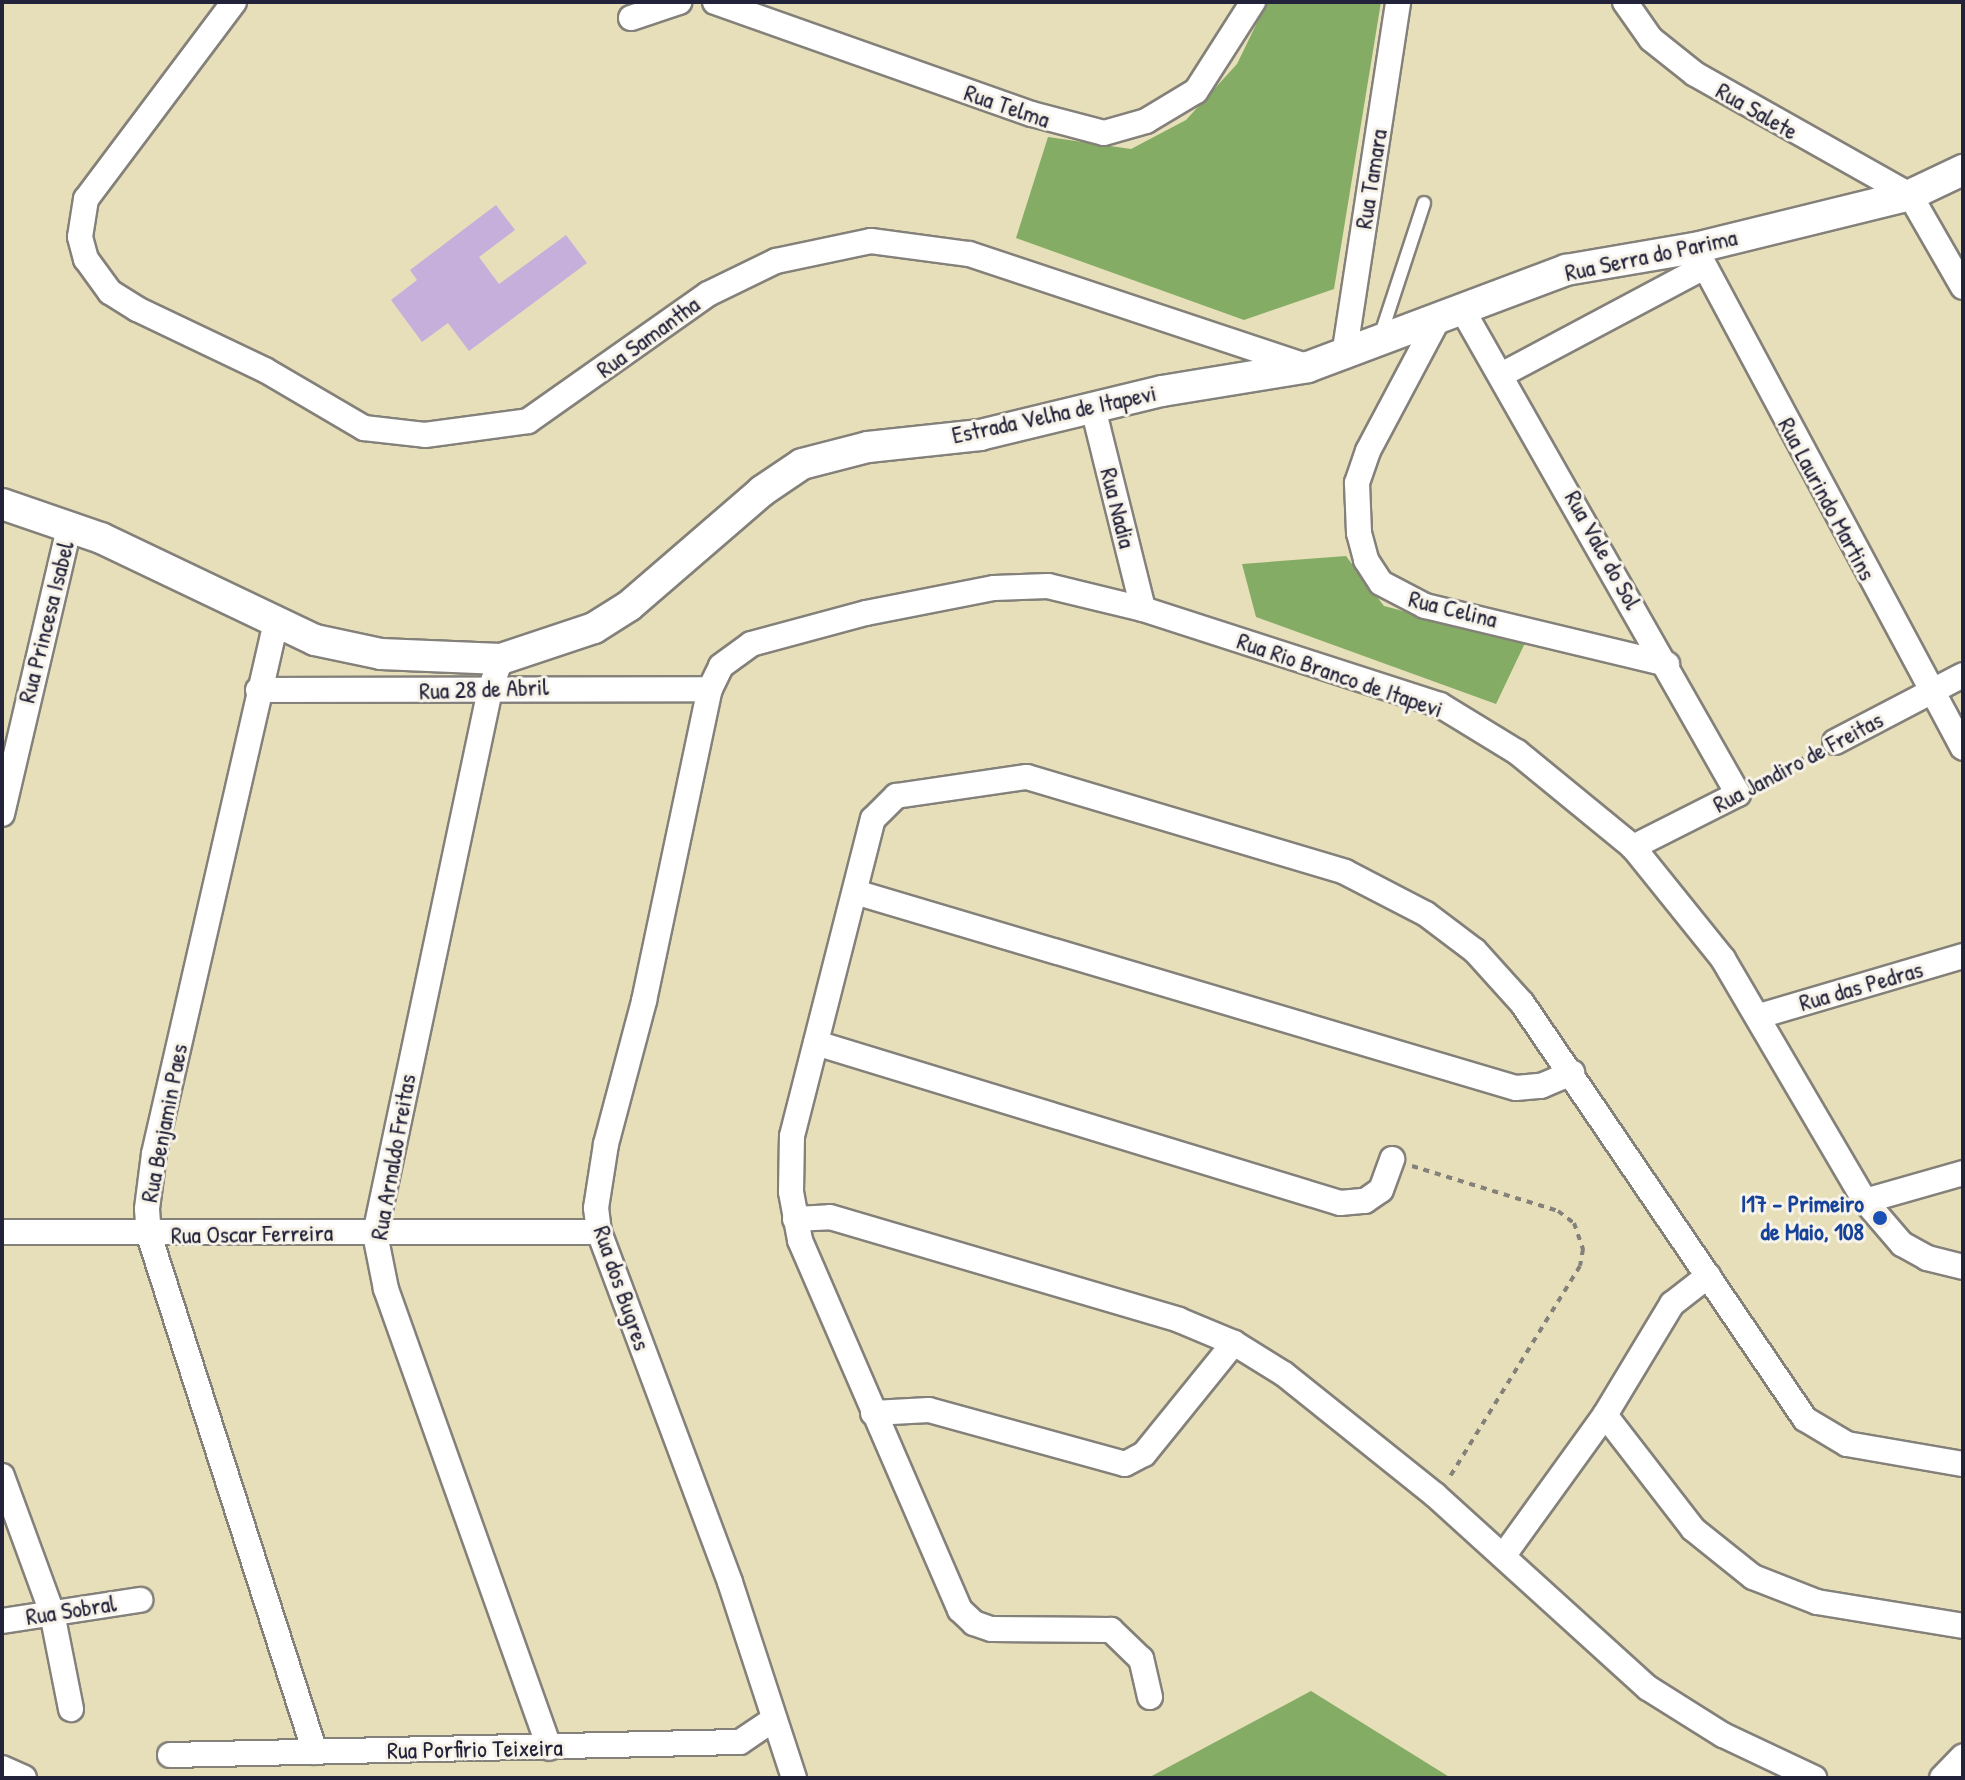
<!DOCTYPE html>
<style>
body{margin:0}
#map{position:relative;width:1965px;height:1780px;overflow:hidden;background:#e6dfba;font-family:"Patrick Hand",sans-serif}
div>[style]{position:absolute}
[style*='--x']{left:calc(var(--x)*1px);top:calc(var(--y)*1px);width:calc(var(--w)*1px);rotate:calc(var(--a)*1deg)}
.forest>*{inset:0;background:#84ac64}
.building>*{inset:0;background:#c7afdb}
.path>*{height:4px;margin-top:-2px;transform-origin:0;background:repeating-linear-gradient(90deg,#84807a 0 6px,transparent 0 12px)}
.roads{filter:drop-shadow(2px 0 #84807a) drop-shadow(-2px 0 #84807a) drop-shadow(0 2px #84807a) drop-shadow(0 -2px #84807a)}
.service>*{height:12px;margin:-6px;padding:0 6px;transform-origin:6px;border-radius:6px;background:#fff}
.minor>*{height:24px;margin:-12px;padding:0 12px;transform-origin:12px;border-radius:12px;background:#fff}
.tertiary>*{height:30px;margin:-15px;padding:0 15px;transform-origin:15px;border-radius:15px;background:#fff}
.dots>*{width:22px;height:22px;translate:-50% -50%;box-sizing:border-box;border:4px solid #f7f3e8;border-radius:50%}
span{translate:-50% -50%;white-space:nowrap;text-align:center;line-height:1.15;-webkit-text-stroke:6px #f7f3e8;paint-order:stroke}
.street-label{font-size:24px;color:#22223b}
.transit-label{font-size:24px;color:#164399;font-weight:700}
.right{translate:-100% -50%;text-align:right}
.frame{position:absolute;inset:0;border:4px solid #22223b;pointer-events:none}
</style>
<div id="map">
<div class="forest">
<div style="clip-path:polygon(1267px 2px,1381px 2px,1334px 289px,1244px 320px,1016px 238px,1048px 137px,1131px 149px,1186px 120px,1237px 64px)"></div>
<div style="clip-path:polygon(1346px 556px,1384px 606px,1525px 643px,1496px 704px,1256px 617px,1242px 564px)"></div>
<div style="clip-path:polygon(1311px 1691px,1451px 1778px,1148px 1778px)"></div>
</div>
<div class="building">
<div style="clip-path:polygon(496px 205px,515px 230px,479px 257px,499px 284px,566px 235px,587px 263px,469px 351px,448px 323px,422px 342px,391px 300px,417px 280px,410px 270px)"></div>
</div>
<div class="path">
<div style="--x:1756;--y:784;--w:67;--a:-28.5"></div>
<div style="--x:1412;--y:1166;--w:153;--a:17.1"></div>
<div style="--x:1558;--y:1211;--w:20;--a:37"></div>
<div style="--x:1574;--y:1223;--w:28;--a:71"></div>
<div style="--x:1583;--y:1249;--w:17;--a:100"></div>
<div style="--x:1580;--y:1266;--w:249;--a:121.7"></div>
</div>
<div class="roads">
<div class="service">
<div style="--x:1380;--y:337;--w:141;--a:-71.8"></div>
</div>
<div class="minor">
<div style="--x:234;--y:2;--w:246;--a:126.9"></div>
<div style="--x:86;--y:199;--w:38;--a:99"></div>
<div style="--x:80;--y:237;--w:23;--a:75"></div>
<div style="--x:86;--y:259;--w:41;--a:54"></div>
<div style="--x:110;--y:292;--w:32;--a:32"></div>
<div style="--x:137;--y:309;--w:142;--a:25.5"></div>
<div style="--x:265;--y:370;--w:115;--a:30.4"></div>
<div style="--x:364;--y:428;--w:61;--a:6.5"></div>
<div style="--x:425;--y:435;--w:104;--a:-7.7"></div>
<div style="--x:528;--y:421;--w:220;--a:-35.2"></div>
<div style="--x:708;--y:294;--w:76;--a:-25.9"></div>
<div style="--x:776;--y:261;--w:97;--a:-11.9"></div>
<div style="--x:871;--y:241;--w:99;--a:7.6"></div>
<div style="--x:969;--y:254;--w:357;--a:18.4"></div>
<div style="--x:715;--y:2;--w:336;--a:19.5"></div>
<div style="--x:1032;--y:114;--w:74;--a:14.8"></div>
<div style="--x:1104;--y:133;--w:44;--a:-15.9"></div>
<div style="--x:1146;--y:121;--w:58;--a:-31"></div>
<div style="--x:1196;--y:91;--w:106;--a:-57.4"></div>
<div style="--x:1625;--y:2;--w:45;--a:54.9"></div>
<div style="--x:1651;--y:39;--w:56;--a:38.5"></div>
<div style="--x:1695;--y:74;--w:247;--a:29.4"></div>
<div style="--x:1910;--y:195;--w:106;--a:60.1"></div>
<div style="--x:631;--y:18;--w:51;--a:-18.4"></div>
<div style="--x:1695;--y:248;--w:567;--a:61.81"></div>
<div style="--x:1462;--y:309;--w:558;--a:60.36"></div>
<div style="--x:1738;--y:794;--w:118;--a:153.2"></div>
<div style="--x:1437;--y:321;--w:147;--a:118"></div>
<div style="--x:1368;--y:451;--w:34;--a:109"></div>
<div style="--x:1357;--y:483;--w:50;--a:87.7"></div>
<div style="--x:1359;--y:533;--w:28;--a:75"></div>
<div style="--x:1366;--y:560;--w:27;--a:57"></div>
<div style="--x:1381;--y:583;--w:50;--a:27.6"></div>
<div style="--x:1425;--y:606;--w:249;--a:13.5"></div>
<div style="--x:1344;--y:356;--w:358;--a:-81.3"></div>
<div style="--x:1503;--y:374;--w:228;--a:-28"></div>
<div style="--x:1093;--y:408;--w:207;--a:76"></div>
<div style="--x:276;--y:622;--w:546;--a:102.92"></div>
<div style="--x:154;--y:1154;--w:55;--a:97.3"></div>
<div style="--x:147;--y:1209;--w:26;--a:86"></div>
<div style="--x:149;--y:1235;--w:543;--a:72.2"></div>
<div style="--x:501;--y:659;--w:33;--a:110"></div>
<div style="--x:490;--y:690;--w:556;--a:101.94"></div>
<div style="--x:375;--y:1234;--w:56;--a:78.7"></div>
<div style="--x:386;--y:1289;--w:487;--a:70.4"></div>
<div style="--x:258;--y:690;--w:452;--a:-0.1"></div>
<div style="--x:1835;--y:742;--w:144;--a:-27.6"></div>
<div style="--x:2;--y:814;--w:297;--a:-76.8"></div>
<div style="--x:855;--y:892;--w:689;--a:16.52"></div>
<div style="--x:1516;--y:1088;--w:25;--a:-5"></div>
<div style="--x:1541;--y:1086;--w:34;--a:-23"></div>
<div style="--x:1759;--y:1016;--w:213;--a:-16.4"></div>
<div style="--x:816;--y:1043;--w:548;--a:16.98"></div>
<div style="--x:1340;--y:1203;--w:25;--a:-5"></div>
<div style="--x:1365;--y:1201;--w:19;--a:-35"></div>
<div style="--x:1381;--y:1190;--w:33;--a:-70"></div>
<div style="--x:1865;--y:1201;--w:102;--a:-15.9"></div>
<div style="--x:795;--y:1219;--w:35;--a:-3"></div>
<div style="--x:830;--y:1217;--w:364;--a:16.4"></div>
<div style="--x:1179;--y:1320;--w:60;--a:22.7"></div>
<div style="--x:1234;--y:1343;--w:59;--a:31.8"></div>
<div style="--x:1284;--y:1374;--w:193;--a:38.7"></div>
<div style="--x:1435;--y:1495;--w:287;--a:42.2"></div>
<div style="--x:1648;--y:1688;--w:89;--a:32.1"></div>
<div style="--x:1723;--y:1735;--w:101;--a:25.3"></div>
<div style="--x:2;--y:1232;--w:597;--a:0"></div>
<div style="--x:873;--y:1413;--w:56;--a:-3.1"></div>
<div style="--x:929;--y:1410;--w:203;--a:15.4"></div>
<div style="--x:1125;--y:1464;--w:21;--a:-28"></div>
<div style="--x:1144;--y:1454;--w:143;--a:-51"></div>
<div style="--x:1605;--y:1415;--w:144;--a:52.3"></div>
<div style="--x:1693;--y:1529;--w:77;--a:38.7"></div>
<div style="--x:1753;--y:1577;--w:69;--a:21.3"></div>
<div style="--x:1817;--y:1602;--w:148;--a:9.3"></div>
<div style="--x:2;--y:1476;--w:146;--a:69.9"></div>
<div style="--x:52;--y:1613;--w:98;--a:78.8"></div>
<div style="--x:1504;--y:1555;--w:173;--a:-54.2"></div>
<div style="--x:1605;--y:1415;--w:130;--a:-58.9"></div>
<div style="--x:1672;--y:1304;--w:46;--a:-37.9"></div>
<div style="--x:2;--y:1621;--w:140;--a:-8.7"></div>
<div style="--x:1150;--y:1697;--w:39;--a:-103"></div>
<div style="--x:1141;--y:1659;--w:42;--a:-136"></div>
<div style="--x:1111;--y:1630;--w:120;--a:-179.5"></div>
<div style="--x:991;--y:1629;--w:18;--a:-161"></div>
<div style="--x:974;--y:1623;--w:19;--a:-137"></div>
<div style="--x:960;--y:1610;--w:403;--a:-113.4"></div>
<div style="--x:800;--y:1240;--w:49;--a:-100.6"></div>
<div style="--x:791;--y:1192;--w:56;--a:-89"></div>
<div style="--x:792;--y:1136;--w:327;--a:-75.7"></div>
<div style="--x:873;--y:819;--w:33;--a:-45"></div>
<div style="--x:896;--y:796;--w:132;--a:-8.3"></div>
<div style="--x:1027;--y:777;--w:332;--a:16.6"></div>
<div style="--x:1345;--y:872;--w:91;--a:27.4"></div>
<div style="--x:1426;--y:914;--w:61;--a:37.1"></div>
<div style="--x:1475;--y:951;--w:70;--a:47.9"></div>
<div style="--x:1522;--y:1003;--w:503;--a:55.77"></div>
<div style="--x:1805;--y:1419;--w:49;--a:30.8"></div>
<div style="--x:1847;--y:1444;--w:118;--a:9.8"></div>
<div style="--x:170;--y:1755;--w:570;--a:-1.31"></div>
<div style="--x:740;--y:1742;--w:40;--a:-34"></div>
<div style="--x:2;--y:1768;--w:24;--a:24"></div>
<div style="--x:794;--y:1778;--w:206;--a:-108.1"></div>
<div style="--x:730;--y:1582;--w:374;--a:-110.5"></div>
<div style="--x:599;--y:1232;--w:24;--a:-97"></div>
<div style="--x:596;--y:1208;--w:65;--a:-81.1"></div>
<div style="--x:606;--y:1144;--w:148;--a:-75.1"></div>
<div style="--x:644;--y:1001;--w:319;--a:-78.1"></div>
<div style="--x:710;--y:689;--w:25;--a:-64"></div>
<div style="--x:721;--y:666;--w:37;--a:-36"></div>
<div style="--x:751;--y:644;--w:119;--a:-15.1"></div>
<div style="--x:866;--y:613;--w:130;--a:-11.1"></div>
<div style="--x:994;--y:588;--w:54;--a:-2.1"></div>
<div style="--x:1048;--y:586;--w:98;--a:13.6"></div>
<div style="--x:1143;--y:609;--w:312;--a:17.9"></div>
<div style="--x:1440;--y:705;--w:90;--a:31.4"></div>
<div style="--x:1517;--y:752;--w:150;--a:39.3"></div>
<div style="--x:1633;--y:847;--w:144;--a:51.2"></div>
<div style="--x:1723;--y:959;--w:281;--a:59.6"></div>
<div style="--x:1865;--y:1201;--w:57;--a:49.3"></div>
<div style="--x:1902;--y:1244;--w:29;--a:29"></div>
<div style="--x:1927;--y:1258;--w:37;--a:14"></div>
<div style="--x:1942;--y:1778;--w:30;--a:-46"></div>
</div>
<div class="tertiary">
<div style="--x:2;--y:504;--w:105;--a:19"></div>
<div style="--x:101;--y:538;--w:237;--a:25.5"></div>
<div style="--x:315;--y:640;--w:67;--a:12"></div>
<div style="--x:381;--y:654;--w:120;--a:2.4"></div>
<div style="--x:501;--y:659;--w:98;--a:-18.4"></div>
<div style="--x:594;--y:628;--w:41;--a:-32.2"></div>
<div style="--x:629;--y:606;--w:176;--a:-40.8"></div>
<div style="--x:762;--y:491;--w:48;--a:-34"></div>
<div style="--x:802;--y:464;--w:68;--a:-14.4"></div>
<div style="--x:868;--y:447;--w:113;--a:-6.1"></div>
<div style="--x:980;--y:435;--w:187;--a:-13.6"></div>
<div style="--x:1162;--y:391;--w:148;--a:-9.3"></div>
<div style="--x:1308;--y:367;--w:276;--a:-20.6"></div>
<div style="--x:1566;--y:270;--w:131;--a:-9.7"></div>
<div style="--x:1695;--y:248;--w:221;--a:-13.8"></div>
<div style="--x:1910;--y:195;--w:59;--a:-25.3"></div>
</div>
</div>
<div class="dots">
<div style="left:1880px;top:1218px;background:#1a4fb4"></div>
</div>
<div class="street-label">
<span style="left:1007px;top:106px;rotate:19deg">Rua Telma</span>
<span style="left:1757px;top:111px;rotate:30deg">Rua Salete</span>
<span style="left:1371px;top:179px;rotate:-81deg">Rua Tamara</span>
<span style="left:1651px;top:255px;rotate:-12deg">Rua Serra do Parima</span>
<span style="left:648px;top:337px;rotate:-36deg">Rua Samantha</span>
<span style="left:1054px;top:414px;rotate:-12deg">Estrada Velha de Itapevi</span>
<span style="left:1827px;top:499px;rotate:62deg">Rua Laurindo Martins</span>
<span style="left:1118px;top:508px;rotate:76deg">Rua Nadia</span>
<span style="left:1603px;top:550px;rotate:61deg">Rua Vale do Sol</span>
<span style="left:1453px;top:609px;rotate:14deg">Rua Celina</span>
<span style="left:46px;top:622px;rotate:-76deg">Rua Princesa Isabel</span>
<span style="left:1340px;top:675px;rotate:19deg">Rua Rio Branco de Itapevi</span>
<span style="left:484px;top:689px;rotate:-2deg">Rua 28 de Abril</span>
<span style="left:1798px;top:762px;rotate:-28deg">Rua Jandiro de Freitas</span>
<span style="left:1861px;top:986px;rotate:-16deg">Rua das Pedras</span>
<span style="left:164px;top:1123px;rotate:-79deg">Rua Benjamin Paes</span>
<span style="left:393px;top:1157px;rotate:-80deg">Rua Arnaldo Freitas</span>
<span style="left:252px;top:1234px;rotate:-1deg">Rua Oscar Ferreira</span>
<span style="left:622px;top:1288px;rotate:71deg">Rua dos Bugres</span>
<span style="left:71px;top:1610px;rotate:-9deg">Rua Sobral</span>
<span style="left:475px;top:1749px;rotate:-1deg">Rua Porfirio Teixeira</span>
</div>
<div class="transit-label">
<span class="right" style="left:1864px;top:1218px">I17 - Primeiro<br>de Maio, 108</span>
</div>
<div class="frame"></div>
</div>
